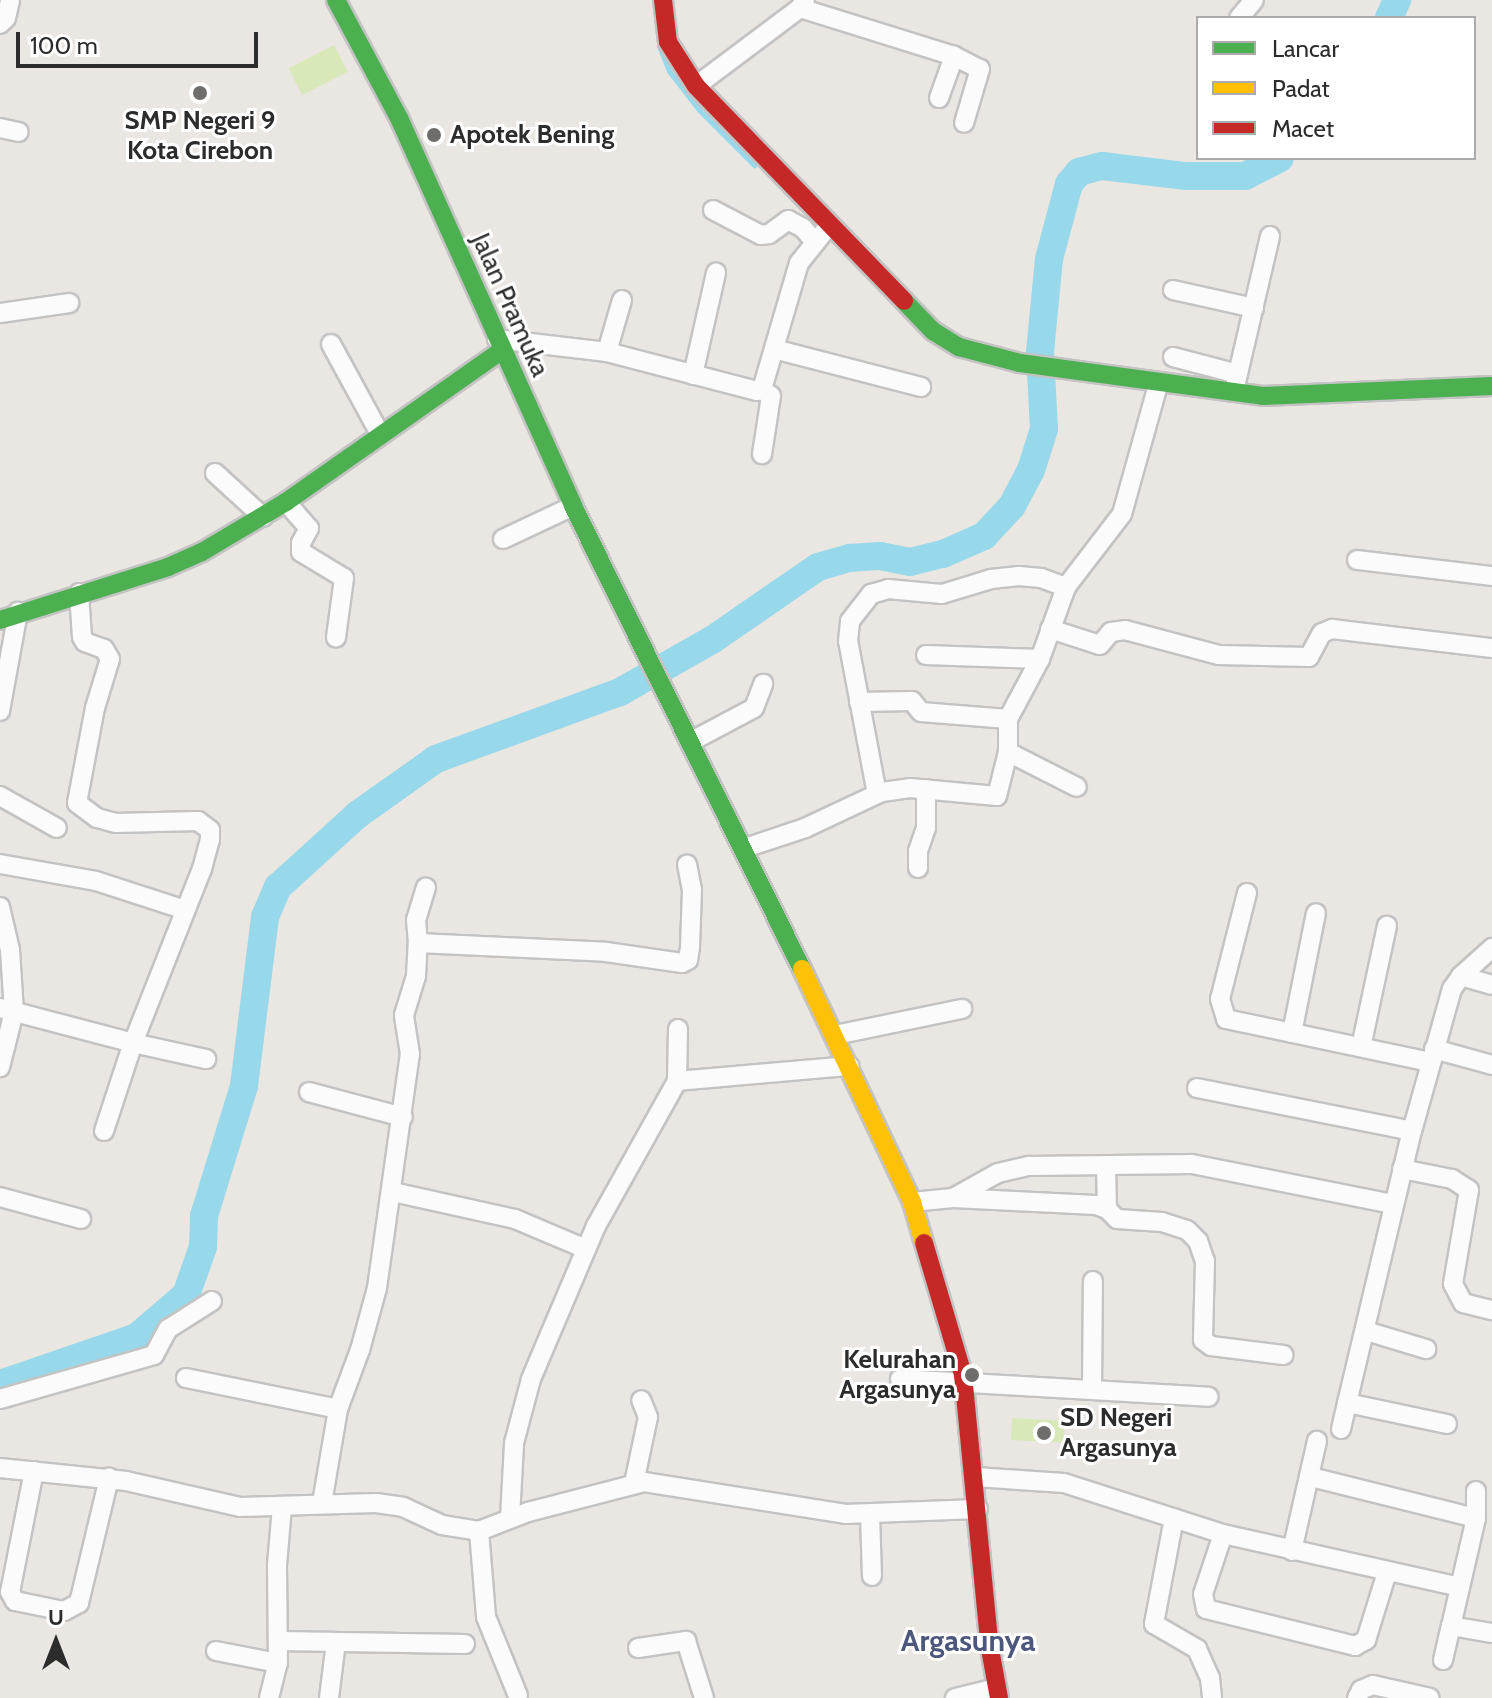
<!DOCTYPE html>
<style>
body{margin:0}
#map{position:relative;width:1492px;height:1698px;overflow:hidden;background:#eae6e2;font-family:Cabin,sans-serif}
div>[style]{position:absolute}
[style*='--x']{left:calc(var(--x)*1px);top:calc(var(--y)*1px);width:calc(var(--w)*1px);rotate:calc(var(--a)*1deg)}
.pitch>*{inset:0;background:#d9e8b9;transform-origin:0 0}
.stream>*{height:5px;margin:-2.5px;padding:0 2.5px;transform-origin:2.5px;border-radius:2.5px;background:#97d9ea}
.river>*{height:28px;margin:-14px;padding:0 14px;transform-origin:14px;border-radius:14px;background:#97d9ea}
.roads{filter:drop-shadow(2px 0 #c3c3c3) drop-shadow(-2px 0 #c3c3c3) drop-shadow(0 2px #c3c3c3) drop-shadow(0 -2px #c3c3c3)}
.street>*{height:18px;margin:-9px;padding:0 9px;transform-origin:9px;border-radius:9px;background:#fcfbfb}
.fast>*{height:18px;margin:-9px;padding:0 9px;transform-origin:9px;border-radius:9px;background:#4caf50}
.slow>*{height:18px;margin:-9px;padding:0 9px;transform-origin:9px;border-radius:9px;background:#ffc107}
.jam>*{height:18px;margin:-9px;padding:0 9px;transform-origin:9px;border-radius:9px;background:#c62828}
.dots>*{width:22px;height:22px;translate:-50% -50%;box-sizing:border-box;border:4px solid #fff;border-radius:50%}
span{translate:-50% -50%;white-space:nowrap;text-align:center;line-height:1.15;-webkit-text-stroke:6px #fff;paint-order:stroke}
.poi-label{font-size:26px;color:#2c2c2c;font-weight:700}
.left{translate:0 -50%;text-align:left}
.right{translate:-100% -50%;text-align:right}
.street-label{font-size:26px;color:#2c2c2c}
.quarter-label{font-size:30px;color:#4d577d;font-weight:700}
.legend{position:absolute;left:1196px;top:16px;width:280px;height:144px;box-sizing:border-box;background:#fff;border:2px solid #ababab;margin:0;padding:10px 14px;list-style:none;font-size:24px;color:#2c2c2c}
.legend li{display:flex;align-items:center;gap:16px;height:40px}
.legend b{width:40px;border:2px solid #ababab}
.north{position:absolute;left:16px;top:1602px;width:80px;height:80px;-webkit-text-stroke:6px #fff;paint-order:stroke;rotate:0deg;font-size:22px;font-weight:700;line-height:32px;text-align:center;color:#2c2c2c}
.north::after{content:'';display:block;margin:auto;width:28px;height:36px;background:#2c2c2c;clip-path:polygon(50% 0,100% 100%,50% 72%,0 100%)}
.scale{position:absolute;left:16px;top:32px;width:242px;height:36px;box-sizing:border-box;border:4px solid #2c2c2c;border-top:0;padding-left:10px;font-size:24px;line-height:28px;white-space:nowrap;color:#2c2c2c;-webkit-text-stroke:6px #fff;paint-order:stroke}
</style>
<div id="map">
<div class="pitch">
<div style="left:334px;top:45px;width:30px;height:51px;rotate:63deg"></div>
<div style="left:1012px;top:1418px;width:53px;height:22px;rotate:3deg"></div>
</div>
<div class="stream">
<div style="--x:659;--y:46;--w:27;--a:68"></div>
<div style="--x:669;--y:71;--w:49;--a:52.4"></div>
<div style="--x:699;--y:110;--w:78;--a:45"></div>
</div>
<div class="river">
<div style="--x:1389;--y:18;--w:20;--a:-66"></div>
<div style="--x:0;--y:1384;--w:145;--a:-18.9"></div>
<div style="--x:137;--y:1337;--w:65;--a:-40.6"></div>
<div style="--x:186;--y:1295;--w:51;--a:-70.5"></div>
<div style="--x:203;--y:1247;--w:31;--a:-88"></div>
<div style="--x:204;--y:1216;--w:136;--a:-72.9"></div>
<div style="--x:244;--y:1086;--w:170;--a:-82.9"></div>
<div style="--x:265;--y:917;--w:33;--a:-67"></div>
<div style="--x:278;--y:887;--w:107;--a:-42.3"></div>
<div style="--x:357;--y:815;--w:97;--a:-35.3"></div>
<div style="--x:436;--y:759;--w:196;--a:-20"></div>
<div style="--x:620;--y:692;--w:106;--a:-29.5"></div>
<div style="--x:712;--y:640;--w:129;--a:-34.6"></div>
<div style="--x:818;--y:567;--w:33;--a:-16"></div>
<div style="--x:850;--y:558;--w:30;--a:-4"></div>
<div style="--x:880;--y:556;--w:31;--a:11"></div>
<div style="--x:910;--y:562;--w:34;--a:-14"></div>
<div style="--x:943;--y:554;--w:45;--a:-23.7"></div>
<div style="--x:984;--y:536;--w:41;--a:-47"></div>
<div style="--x:1012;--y:506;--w:41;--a:-62.2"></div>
<div style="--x:1031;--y:470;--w:43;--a:-72.4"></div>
<div style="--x:1044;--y:429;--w:77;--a:-93"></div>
<div style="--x:1040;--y:352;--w:93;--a:-84.5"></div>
<div style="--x:1049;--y:259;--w:78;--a:-75.1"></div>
<div style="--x:1069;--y:184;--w:16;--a:-50"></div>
<div style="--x:1079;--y:172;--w:24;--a:-15"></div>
<div style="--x:1102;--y:166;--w:85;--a:6.8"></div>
<div style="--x:1186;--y:176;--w:59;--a:0"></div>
<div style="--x:1245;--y:176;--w:39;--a:-27"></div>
</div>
<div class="roads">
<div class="street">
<div style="--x:800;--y:8;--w:161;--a:17.3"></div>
<div style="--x:954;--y:56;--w:29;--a:27"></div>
<div style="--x:980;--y:69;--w:56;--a:106.5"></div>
<div style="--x:1239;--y:18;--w:23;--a:-50"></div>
<div style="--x:0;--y:24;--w:8;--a:-45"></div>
<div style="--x:6;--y:18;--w:18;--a:-77"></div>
<div style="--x:696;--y:86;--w:130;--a:-36.9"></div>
<div style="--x:800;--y:8;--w:9;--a:-58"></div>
<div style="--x:939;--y:98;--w:45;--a:-70.3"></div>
<div style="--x:0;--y:128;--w:19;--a:12"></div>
<div style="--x:713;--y:210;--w:54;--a:27.5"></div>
<div style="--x:761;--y:235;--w:8;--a:-7"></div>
<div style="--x:769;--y:234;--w:24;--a:-36"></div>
<div style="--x:788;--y:220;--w:17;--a:28"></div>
<div style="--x:803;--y:228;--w:17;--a:50"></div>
<div style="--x:1173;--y:290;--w:83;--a:12.5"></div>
<div style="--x:0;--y:313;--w:70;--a:-8.2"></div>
<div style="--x:497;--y:339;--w:111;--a:6.7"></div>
<div style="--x:607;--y:352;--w:155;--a:14.6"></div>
<div style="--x:757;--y:391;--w:8;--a:-40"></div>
<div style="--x:763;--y:386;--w:128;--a:-73.7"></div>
<div style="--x:799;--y:263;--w:45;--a:-51.3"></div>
<div style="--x:331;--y:344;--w:102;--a:61.4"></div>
<div style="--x:774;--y:349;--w:152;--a:14.5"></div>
<div style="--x:607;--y:352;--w:54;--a:-73.9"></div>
<div style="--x:1173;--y:357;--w:67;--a:14.7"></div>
<div style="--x:693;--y:375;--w:105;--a:-77.3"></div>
<div style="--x:761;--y:389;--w:12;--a:35"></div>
<div style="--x:771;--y:396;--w:59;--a:98.8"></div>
<div style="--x:1234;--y:391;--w:159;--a:-76.9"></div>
<div style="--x:215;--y:473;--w:65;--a:42.5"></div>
<div style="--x:286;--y:502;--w:35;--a:49"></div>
<div style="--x:309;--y:528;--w:17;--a:118"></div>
<div style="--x:301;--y:543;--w:9;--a:90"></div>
<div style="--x:301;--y:552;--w:50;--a:31.2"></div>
<div style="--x:344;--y:578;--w:60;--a:97.7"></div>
<div style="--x:503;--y:539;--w:77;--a:-25.2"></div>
<div style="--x:1357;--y:560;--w:136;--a:6.8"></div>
<div style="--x:1050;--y:629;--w:52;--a:17.7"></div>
<div style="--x:1100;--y:645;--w:17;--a:-50"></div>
<div style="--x:1111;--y:632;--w:14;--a:-8"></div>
<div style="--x:1125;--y:630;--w:97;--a:14.9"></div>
<div style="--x:1219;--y:655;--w:90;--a:1.3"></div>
<div style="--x:1309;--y:657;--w:27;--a:-62"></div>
<div style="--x:1322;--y:633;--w:11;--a:-22"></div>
<div style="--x:1332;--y:629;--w:161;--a:6.8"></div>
<div style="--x:926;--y:655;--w:114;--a:2"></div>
<div style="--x:859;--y:702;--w:53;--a:-1.1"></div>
<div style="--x:912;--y:701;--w:14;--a:51"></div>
<div style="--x:921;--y:712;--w:87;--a:4.6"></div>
<div style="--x:0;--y:711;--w:101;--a:-79.7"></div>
<div style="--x:690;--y:742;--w:72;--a:-28"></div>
<div style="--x:754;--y:708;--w:26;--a:-69"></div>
<div style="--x:1008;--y:752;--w:77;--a:26.9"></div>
<div style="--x:877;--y:794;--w:156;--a:-100.7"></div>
<div style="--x:848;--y:641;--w:20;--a:-84"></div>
<div style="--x:850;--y:621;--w:34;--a:-52"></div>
<div style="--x:871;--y:594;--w:18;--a:-16"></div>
<div style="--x:888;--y:589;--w:54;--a:5.3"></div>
<div style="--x:942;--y:594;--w:51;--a:-17"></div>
<div style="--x:991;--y:579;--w:28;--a:-6"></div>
<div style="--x:1019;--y:576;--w:22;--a:5"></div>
<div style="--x:1041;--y:578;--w:27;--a:20"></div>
<div style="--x:0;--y:796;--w:65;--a:29.3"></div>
<div style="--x:745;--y:848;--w:63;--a:-18.4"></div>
<div style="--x:805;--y:828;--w:85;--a:-25.1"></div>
<div style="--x:882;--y:792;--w:28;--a:-8"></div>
<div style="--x:910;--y:788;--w:87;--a:5.3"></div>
<div style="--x:997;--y:796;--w:45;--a:-76"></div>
<div style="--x:1008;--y:752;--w:33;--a:-90"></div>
<div style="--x:1008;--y:719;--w:68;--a:-61.9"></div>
<div style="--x:1040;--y:659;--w:77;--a:-70.1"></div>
<div style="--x:1066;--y:587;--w:92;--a:-52.5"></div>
<div style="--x:1122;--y:514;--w:134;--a:-74.4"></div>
<div style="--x:0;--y:864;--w:97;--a:10"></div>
<div style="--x:96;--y:881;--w:94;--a:18"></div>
<div style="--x:918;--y:868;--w:17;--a:-90"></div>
<div style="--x:918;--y:851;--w:24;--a:-71"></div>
<div style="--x:926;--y:828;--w:39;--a:-90"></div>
<div style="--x:1247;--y:893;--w:109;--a:104.3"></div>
<div style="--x:1220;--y:999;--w:21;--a:73"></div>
<div style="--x:1226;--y:1019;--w:208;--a:11.9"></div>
<div style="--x:0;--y:907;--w:44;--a:76.9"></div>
<div style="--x:10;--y:950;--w:62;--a:86.3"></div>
<div style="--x:14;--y:1012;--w:57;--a:104.3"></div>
<div style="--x:418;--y:943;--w:23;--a:-95"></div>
<div style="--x:416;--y:920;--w:34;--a:-73"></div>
<div style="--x:1461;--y:976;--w:42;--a:-42.1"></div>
<div style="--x:0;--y:1008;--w:138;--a:14.7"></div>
<div style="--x:133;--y:1043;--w:187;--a:-68.4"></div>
<div style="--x:202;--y:869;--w:30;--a:-75"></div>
<div style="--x:210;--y:840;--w:10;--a:-90"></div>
<div style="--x:210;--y:830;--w:15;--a:-143"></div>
<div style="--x:198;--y:821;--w:82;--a:178.6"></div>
<div style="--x:116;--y:823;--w:20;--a:-165"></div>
<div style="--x:97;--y:818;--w:25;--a:-143"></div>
<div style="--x:77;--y:803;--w:97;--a:-79.3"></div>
<div style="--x:95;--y:708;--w:51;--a:-73"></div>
<div style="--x:110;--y:659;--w:12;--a:-121"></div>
<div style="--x:104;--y:649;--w:20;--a:-160"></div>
<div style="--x:85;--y:642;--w:6;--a:-121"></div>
<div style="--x:82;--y:637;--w:44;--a:-93.9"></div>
<div style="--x:1292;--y:1033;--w:122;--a:-78.7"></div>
<div style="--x:835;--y:1035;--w:130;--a:-11.6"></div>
<div style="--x:1361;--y:1047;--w:124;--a:-77.9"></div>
<div style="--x:1434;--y:1049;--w:60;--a:15.4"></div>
<div style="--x:677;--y:1081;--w:52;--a:-88.9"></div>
<div style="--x:1197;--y:1088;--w:219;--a:11.3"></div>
<div style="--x:309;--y:1092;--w:97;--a:14.9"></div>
<div style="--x:104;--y:1131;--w:93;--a:-71.8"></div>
<div style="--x:133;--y:1043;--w:75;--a:12.4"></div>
<div style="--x:1106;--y:1165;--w:44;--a:88.7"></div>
<div style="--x:1402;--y:1169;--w:51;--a:11.3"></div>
<div style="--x:1452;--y:1179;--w:20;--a:33"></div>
<div style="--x:1469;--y:1190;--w:95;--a:99.7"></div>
<div style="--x:1453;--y:1284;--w:21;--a:62"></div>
<div style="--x:1463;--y:1303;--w:30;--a:14"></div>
<div style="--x:393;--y:1192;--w:125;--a:12.5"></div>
<div style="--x:515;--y:1219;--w:77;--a:22.9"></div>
<div style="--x:0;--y:1197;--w:84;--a:15.2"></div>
<div style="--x:953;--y:1198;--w:143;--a:2.8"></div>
<div style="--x:1096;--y:1205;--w:12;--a:20"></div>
<div style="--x:1107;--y:1209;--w:14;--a:45"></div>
<div style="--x:1117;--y:1219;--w:45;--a:3.8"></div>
<div style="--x:1162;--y:1222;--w:26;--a:18"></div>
<div style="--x:1187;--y:1230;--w:16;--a:45"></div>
<div style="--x:1198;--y:1241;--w:21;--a:71"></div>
<div style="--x:1205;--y:1261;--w:79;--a:91.5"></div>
<div style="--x:1203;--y:1340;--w:10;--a:37"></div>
<div style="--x:1211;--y:1346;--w:73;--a:7.1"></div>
<div style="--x:912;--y:1202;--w:41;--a:-5.6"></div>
<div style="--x:953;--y:1198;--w:51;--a:-29.1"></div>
<div style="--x:998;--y:1173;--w:32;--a:-13"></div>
<div style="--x:1029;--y:1166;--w:163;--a:-0.7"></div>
<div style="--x:1192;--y:1164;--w:205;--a:11.3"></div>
<div style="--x:1366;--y:1331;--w:63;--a:16.7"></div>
<div style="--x:186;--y:1378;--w:155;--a:11.5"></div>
<div style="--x:900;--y:1379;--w:309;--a:3.3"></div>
<div style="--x:1092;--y:1388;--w:107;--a:-89.5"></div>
<div style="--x:0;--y:1399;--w:160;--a:-15.9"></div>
<div style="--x:154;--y:1355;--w:30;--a:-62"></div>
<div style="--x:168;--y:1329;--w:52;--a:-32.5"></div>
<div style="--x:1447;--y:1424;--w:102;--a:-168.1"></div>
<div style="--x:1347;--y:1403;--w:280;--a:-76.6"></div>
<div style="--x:1412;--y:1131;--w:148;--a:-74.3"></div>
<div style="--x:1452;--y:989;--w:16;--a:-55"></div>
<div style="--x:1461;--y:976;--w:32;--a:16"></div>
<div style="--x:1341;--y:1429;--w:27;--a:-77"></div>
<div style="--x:0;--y:1468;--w:127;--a:5.9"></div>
<div style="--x:126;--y:1481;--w:117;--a:12.8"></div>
<div style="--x:240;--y:1507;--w:136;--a:-1.7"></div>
<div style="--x:376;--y:1503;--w:27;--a:8"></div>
<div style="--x:403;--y:1507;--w:43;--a:24.8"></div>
<div style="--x:442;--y:1525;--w:37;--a:9"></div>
<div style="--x:479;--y:1531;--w:53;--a:-21.2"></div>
<div style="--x:528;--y:1512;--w:120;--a:-14.5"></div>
<div style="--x:644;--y:1482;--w:204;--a:9"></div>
<div style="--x:845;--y:1514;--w:133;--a:-2.2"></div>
<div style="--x:34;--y:1471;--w:123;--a:101.2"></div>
<div style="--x:10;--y:1592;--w:10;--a:61"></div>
<div style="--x:15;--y:1601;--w:50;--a:11.5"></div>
<div style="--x:64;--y:1611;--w:17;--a:-28"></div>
<div style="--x:79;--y:1603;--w:129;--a:-76.5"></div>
<div style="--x:975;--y:1477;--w:89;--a:3.9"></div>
<div style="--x:1064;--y:1483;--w:167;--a:17.8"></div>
<div style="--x:1223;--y:1534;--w:243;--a:12.6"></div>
<div style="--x:1311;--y:1477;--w:170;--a:14"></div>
<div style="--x:634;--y:1483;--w:67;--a:-78"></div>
<div style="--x:648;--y:1417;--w:18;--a:-112"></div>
<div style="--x:1476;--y:1491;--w:27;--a:90"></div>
<div style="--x:1476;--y:1518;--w:111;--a:103"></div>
<div style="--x:1451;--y:1626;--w:42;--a:9.7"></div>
<div style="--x:322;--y:1503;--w:95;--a:-80.3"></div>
<div style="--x:338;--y:1409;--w:63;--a:-69.6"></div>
<div style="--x:360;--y:1350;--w:64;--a:-74.7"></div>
<div style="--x:377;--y:1288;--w:236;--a:-82"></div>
<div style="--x:410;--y:1054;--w:39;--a:-99"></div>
<div style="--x:404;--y:1015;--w:41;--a:-72.9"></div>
<div style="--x:416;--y:976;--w:33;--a:-87"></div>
<div style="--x:418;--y:943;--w:188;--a:2.7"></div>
<div style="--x:606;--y:952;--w:77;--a:8.2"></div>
<div style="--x:682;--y:963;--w:7;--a:-27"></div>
<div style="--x:688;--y:960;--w:13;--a:-81"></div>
<div style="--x:690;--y:947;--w:57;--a:-88"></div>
<div style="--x:692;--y:890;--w:26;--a:-101"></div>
<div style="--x:870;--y:1514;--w:62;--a:88.2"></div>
<div style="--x:510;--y:1518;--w:75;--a:-86.9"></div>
<div style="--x:514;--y:1443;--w:66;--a:-75.1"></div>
<div style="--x:531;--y:1379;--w:166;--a:-67"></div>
<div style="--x:596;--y:1226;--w:166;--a:-60.8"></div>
<div style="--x:677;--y:1081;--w:173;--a:-5"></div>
<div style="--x:1174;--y:1518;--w:108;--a:100.7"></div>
<div style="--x:1154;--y:1624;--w:50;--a:30.2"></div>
<div style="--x:1197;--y:1649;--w:32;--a:66"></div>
<div style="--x:1210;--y:1678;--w:20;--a:84"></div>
<div style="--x:479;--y:1531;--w:86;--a:85.3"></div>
<div style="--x:486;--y:1617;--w:85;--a:67.9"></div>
<div style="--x:1223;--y:1534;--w:63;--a:108.4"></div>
<div style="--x:1203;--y:1594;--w:15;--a:79"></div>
<div style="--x:1206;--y:1609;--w:154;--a:13.9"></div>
<div style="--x:1355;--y:1646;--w:13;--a:-29"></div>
<div style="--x:1366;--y:1640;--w:71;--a:-72.8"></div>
<div style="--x:1292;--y:1551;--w:113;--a:-77.2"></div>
<div style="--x:279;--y:1641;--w:186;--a:0.9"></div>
<div style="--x:638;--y:1648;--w:49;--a:-8.3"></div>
<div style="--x:686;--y:1641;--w:60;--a:72.5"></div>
<div style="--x:216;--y:1651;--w:63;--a:11"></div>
<div style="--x:1443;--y:1660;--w:35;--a:-77"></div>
<div style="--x:269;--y:1698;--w:36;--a:-76"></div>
<div style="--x:278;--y:1663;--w:98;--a:-90.6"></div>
<div style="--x:277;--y:1565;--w:58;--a:-85.1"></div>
<div style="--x:329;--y:1698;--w:56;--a:-82.9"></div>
<div style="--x:955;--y:1698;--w:42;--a:-13.7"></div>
<div style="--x:1357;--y:1698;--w:9;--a:-63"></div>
<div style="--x:1361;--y:1690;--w:13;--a:-23"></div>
<div style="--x:1373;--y:1685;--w:58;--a:12.8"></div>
</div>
<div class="fast">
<div style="--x:336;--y:0;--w:134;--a:61.9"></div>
<div style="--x:399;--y:118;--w:425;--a:65.8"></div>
<div style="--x:573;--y:506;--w:517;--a:63.68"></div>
<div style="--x:904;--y:301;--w:42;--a:46"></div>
<div style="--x:933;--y:331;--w:31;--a:32"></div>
<div style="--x:959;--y:347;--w:63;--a:14.7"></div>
<div style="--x:1020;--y:363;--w:245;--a:7.7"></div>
<div style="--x:1263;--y:396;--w:229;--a:-2.5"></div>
<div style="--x:0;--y:620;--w:176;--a:-17.5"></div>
<div style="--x:168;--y:567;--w:37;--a:-24"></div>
<div style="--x:202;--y:552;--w:98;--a:-30.8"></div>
<div style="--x:286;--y:502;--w:263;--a:-35.1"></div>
</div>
<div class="slow">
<div style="--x:802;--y:969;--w:258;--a:64.7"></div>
<div style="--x:912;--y:1202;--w:43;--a:73.7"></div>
</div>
<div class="jam">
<div style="--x:663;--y:0;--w:42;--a:83.2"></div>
<div style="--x:668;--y:42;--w:52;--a:57.5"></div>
<div style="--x:696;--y:86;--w:299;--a:45.9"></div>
<div style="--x:924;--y:1243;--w:138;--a:73.5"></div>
<div style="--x:963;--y:1375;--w:275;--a:84.4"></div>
<div style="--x:990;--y:1649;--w:50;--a:79.6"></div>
</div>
</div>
<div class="dots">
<div style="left:200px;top:93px;background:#6e6d6c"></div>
<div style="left:434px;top:135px;background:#6e6d6c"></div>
<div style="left:972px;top:1375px;background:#6e6d6c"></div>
<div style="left:1044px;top:1433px;background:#6e6d6c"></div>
</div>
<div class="poi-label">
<span style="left:200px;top:136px">SMP Negeri 9<br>Kota Cirebon</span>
<span class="left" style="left:450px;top:135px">Apotek Bening</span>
<span class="right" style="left:956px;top:1375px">Kelurahan<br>Argasunya</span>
<span class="left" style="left:1060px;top:1433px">SD Negeri<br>Argasunya</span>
</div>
<div class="street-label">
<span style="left:510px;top:305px;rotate:66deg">Jalan Pramuka</span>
</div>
<div class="quarter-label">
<span style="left:968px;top:1641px">Argasunya</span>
</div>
<ul class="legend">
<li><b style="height:10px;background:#4caf50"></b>Lancar</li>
<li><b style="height:10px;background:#ffc107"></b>Padat</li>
<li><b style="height:10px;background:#c62828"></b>Macet</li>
</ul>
<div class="north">U</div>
<div class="scale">100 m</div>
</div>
